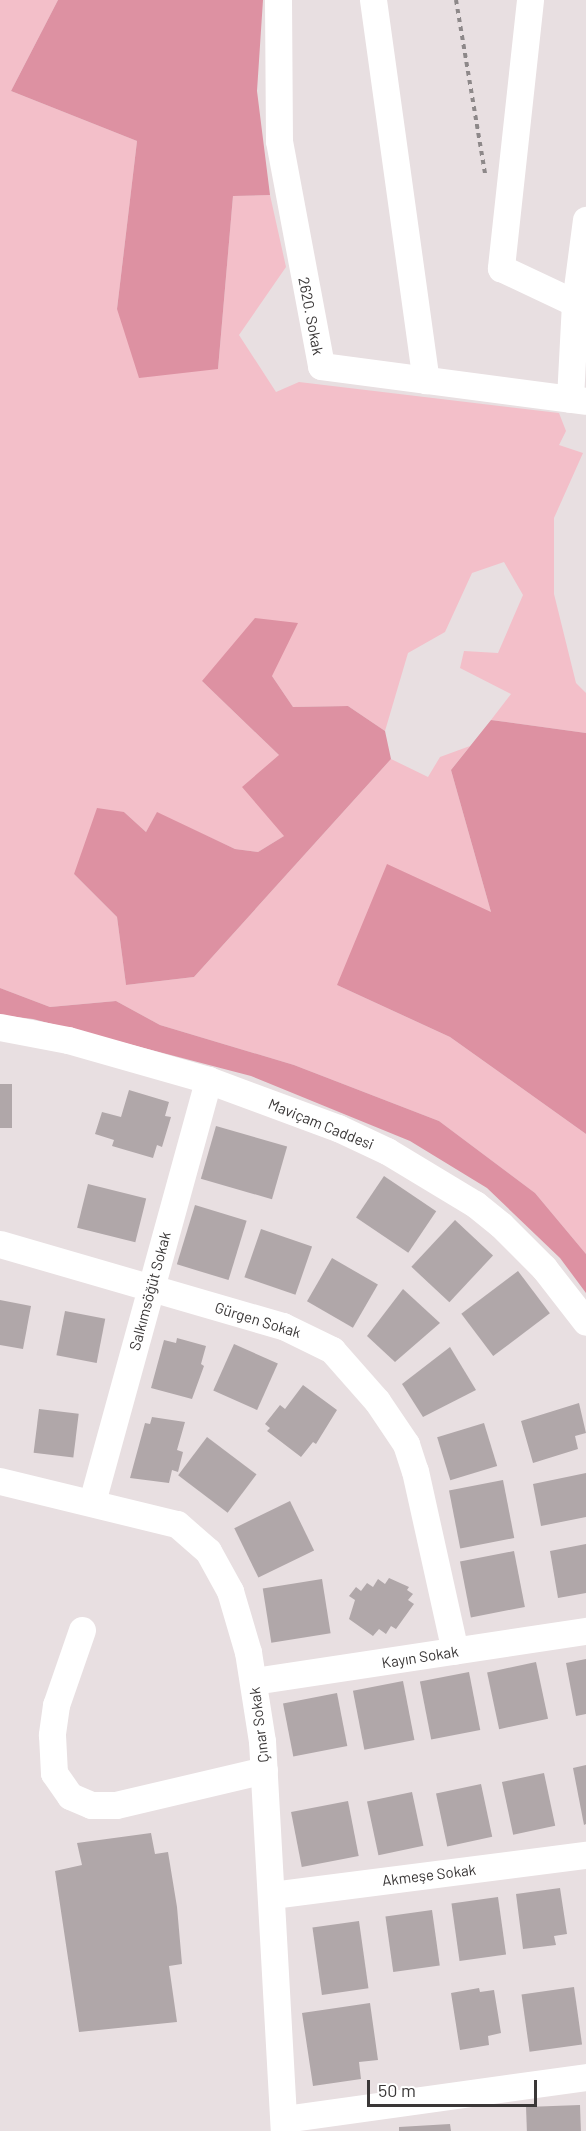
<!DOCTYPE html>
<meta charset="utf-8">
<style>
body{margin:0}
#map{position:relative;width:586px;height:2131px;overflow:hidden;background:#e8dfe1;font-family:Barlow,sans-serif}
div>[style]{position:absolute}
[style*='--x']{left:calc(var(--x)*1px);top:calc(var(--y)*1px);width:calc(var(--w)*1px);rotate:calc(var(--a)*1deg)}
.green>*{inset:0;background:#f3bfc9}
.forest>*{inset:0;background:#dd91a2}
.building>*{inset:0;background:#b0a7a9;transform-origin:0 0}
.path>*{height:4px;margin-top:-2px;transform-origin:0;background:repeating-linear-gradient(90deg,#8d8889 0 4.5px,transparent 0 9px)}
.street>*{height:27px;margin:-13.5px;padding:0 13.5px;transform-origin:13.5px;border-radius:13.5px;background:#fff}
span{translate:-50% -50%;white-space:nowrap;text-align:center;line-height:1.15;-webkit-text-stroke:6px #fff;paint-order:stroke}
.street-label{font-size:15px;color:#3a3737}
.scale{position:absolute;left:367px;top:2080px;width:170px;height:27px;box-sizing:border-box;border:3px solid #3a3737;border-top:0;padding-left:8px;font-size:18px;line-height:21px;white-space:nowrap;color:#3a3737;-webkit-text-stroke:4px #fff;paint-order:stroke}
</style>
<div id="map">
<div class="green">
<div style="clip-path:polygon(0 0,58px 0,11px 91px,137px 141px,117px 309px,218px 369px,233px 196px,270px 195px,286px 267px,239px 335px,276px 392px,299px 382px,559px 413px,566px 431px,559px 445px,583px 453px,554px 518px,554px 594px,576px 683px,586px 693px,586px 733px,491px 720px,511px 694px,460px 668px,464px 651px,498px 653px,523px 595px,504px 562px,472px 573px,445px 632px,408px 653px,385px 731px,348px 706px,293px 707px,272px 676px,202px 681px,279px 755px,284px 836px,258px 852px,235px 849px,157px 813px,146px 832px,124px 812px,74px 874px,117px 917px,126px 985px,194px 977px,391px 759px,428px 777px,440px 757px,470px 746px,451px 770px,491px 912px,337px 985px,450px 1037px,586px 1134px,586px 1254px,535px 1193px,439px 1121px,294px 1065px,160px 1025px,116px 1001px,50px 1007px,0 988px)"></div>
</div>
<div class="forest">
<div style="clip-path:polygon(58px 0,263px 0,257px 91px,270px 195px,233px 196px,218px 369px,139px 378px,117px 309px,137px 141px,11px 91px)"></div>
<div style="clip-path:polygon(255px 618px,298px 623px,272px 676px,293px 707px,348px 706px,385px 731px,391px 759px,194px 977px,126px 985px,117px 917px,74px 874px,97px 808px,124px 812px,146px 832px,157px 812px,235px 849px,258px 852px,284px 836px,242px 787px,279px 755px,202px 681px)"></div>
<div style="clip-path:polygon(491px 720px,586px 733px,586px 1134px,450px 1037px,337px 985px,387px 864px,491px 912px,451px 770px)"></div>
<div style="clip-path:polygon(0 988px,50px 1007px,116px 1001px,160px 1025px,294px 1065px,439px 1121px,535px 1193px,586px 1254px,586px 1293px,560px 1258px,487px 1188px,410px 1141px,251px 1076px,33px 1019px,0 1015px)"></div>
</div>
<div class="building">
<div style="left:0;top:1084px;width:12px;height:44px"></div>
<div style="clip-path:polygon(129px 1090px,169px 1102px,165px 1116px,171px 1117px,162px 1147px,157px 1145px,153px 1158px,112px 1146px,114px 1140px,95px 1134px,102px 1112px,121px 1117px)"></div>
<div style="left:216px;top:1126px;width:74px;height:55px;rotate:16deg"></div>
<div style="left:384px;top:1176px;width:63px;height:50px;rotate:34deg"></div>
<div style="left:88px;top:1184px;width:60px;height:45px;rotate:14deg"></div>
<div style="left:195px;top:1205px;width:54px;height:62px;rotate:17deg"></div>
<div style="left:455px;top:1220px;width:52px;height:64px;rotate:43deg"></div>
<div style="left:261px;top:1229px;width:54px;height:51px;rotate:19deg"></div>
<div style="left:332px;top:1258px;width:53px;height:50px;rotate:30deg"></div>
<div style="left:518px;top:1271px;width:53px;height:71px;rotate:53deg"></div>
<div style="clip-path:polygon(403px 1289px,440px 1323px,395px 1362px,367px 1336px)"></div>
<div style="clip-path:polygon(0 1300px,31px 1306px,23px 1349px,0 1345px)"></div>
<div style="left:65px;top:1311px;width:41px;height:45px;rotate:11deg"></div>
<div style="clip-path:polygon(177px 1338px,206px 1346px,201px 1364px,204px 1366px,192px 1399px,151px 1388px,164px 1340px,176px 1343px)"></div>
<div style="left:234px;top:1344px;width:48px;height:51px;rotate:24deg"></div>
<div style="clip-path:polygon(450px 1347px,476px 1390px,423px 1417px,402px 1384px)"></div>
<div style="clip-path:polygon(303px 1385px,337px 1410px,316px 1444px,313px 1442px,301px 1457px,267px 1431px,270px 1428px,265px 1424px,280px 1405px,285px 1409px)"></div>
<div style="clip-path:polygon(579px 1403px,586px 1433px,575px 1436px,578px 1449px,533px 1463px,521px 1421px)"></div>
<div style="left:39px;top:1409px;width:40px;height:44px;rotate:7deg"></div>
<div style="clip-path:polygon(152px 1417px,185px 1422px,177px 1450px,183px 1452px,178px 1472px,172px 1470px,169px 1483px,130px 1478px,145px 1423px,150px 1424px)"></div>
<div style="left:484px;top:1423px;width:45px;height:49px;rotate:73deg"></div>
<div style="left:207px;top:1437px;width:62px;height:48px;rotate:37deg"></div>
<div style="clip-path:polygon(586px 1473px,586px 1517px,541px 1526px,533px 1484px)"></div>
<div style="left:503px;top:1480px;width:59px;height:55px;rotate:79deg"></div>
<div style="left:290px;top:1501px;width:55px;height:62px;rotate:64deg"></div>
<div style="clip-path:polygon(586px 1544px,586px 1593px,558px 1598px,550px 1551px)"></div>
<div style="left:514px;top:1551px;width:57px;height:55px;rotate:79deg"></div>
<div style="clip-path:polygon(389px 1578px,409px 1587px,407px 1590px,413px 1594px,408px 1600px,414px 1604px,396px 1629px,391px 1626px,386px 1634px,379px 1629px,373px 1636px,349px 1619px,355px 1600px,349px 1596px,356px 1587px,361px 1591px,367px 1583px,373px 1587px,378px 1579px,385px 1584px)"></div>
<div style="left:322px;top:1579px;width:55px;height:60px;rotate:81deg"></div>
<div style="clip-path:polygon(586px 1659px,586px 1714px,576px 1716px,566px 1663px)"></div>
<div style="left:536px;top:1662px;width:58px;height:50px;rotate:78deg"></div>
<div style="left:469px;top:1672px;width:59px;height:50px;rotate:79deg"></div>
<div style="left:403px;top:1681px;width:60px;height:51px;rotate:79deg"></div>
<div style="left:337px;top:1693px;width:54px;height:55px;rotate:79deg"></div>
<div style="clip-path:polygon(586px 1765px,586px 1824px,584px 1825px,573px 1768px)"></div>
<div style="left:544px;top:1773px;width:54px;height:43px;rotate:78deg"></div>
<div style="left:481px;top:1784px;width:54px;height:46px;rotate:78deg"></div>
<div style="left:412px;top:1792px;width:55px;height:46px;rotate:78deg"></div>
<div style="left:348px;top:1801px;width:56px;height:58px;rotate:79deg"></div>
<div style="clip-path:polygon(151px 1833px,155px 1854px,168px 1852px,177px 1907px,182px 1964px,169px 1966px,177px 2022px,79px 2032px,55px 1871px,82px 1865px,77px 1843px)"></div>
<div style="clip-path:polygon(560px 1888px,567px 1934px,554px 1936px,556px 1945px,523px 1949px,516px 1894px)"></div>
<div style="left:498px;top:1897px;width:58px;height:47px;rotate:82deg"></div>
<div style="left:432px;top:1910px;width:56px;height:47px;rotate:82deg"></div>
<div style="left:359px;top:1921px;width:68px;height:47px;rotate:82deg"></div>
<div style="left:574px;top:1987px;width:58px;height:53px;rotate:82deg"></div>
<div style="clip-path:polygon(479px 1988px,480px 1992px,494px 1990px,501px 2033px,488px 2036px,489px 2045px,460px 2050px,451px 1993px)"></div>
<div style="clip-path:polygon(370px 2003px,378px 2060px,359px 2062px,361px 2079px,313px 2086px,302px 2013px)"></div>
<div style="left:580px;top:2105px;width:26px;height:54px;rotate:88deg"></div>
<div style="clip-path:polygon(450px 2124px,451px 2131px,399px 2131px,399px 2127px)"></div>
</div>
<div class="path">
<div style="--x:456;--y:0;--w:176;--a:80.5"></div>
</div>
<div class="street">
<div style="--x:278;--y:0;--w:141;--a:89.6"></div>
<div style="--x:279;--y:141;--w:229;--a:79.4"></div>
<div style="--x:321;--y:366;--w:267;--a:7.5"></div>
<div style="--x:373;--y:0;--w:384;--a:82.1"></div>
<div style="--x:530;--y:0;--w:270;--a:96.2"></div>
<div style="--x:501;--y:268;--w:82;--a:25.3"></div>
<div style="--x:575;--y:303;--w:96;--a:93"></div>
<div style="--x:575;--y:303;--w:84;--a:-82.5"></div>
<div style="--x:0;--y:1027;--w:69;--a:10.8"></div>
<div style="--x:68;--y:1040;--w:146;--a:15.9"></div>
<div style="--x:208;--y:1080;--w:139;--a:20.3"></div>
<div style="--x:338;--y:1128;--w:54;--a:25.1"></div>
<div style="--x:387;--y:1151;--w:103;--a:31.1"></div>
<div style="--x:475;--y:1204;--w:33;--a:39"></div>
<div style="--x:501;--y:1225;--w:61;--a:45"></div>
<div style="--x:544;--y:1268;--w:68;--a:52.1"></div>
<div style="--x:0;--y:1244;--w:295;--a:16.2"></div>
<div style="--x:283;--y:1326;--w:55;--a:26.1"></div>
<div style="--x:332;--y:1350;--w:68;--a:48.6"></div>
<div style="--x:377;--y:1401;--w:52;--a:56"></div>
<div style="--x:406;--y:1444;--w:28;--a:72"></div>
<div style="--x:415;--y:1471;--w:184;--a:77.5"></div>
<div style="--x:0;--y:1481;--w:182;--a:13.7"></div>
<div style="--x:177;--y:1524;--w:41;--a:41.1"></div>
<div style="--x:208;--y:1551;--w:46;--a:61.2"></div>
<div style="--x:230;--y:1591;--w:64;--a:73.6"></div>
<div style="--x:248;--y:1652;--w:90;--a:81.1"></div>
<div style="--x:262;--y:1741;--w:391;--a:86.8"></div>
<div style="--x:92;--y:1502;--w:438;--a:-74.6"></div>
<div style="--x:82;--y:1630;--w:79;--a:109.1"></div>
<div style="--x:56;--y:1705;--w:30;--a:98"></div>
<div style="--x:52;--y:1735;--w:38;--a:87"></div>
<div style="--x:54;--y:1773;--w:28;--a:55"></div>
<div style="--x:70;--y:1796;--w:23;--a:23"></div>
<div style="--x:91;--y:1805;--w:25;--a:0"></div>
<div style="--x:116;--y:1805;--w:152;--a:-13.3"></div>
<div style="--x:254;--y:1681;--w:336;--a:-8.6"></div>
<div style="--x:272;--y:1895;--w:317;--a:-7.3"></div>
<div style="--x:284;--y:2119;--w:305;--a:-7.9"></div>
</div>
<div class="street-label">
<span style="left:311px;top:316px;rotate:79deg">2620. Sokak</span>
<span style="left:321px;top:1124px;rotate:22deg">Maviçam Caddesi</span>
<span style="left:150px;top:1291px;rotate:-75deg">Salkımsöğüt Sokak</span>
<span style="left:258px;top:1320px;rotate:17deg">Gürgen Sokak</span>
<span style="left:420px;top:1657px;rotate:-9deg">Kayın Sokak</span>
<span style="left:259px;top:1725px;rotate:-97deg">Çınar Sokak</span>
<span style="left:429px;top:1875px;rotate:-7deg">Akmeşe Sokak</span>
</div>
<div class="scale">50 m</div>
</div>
